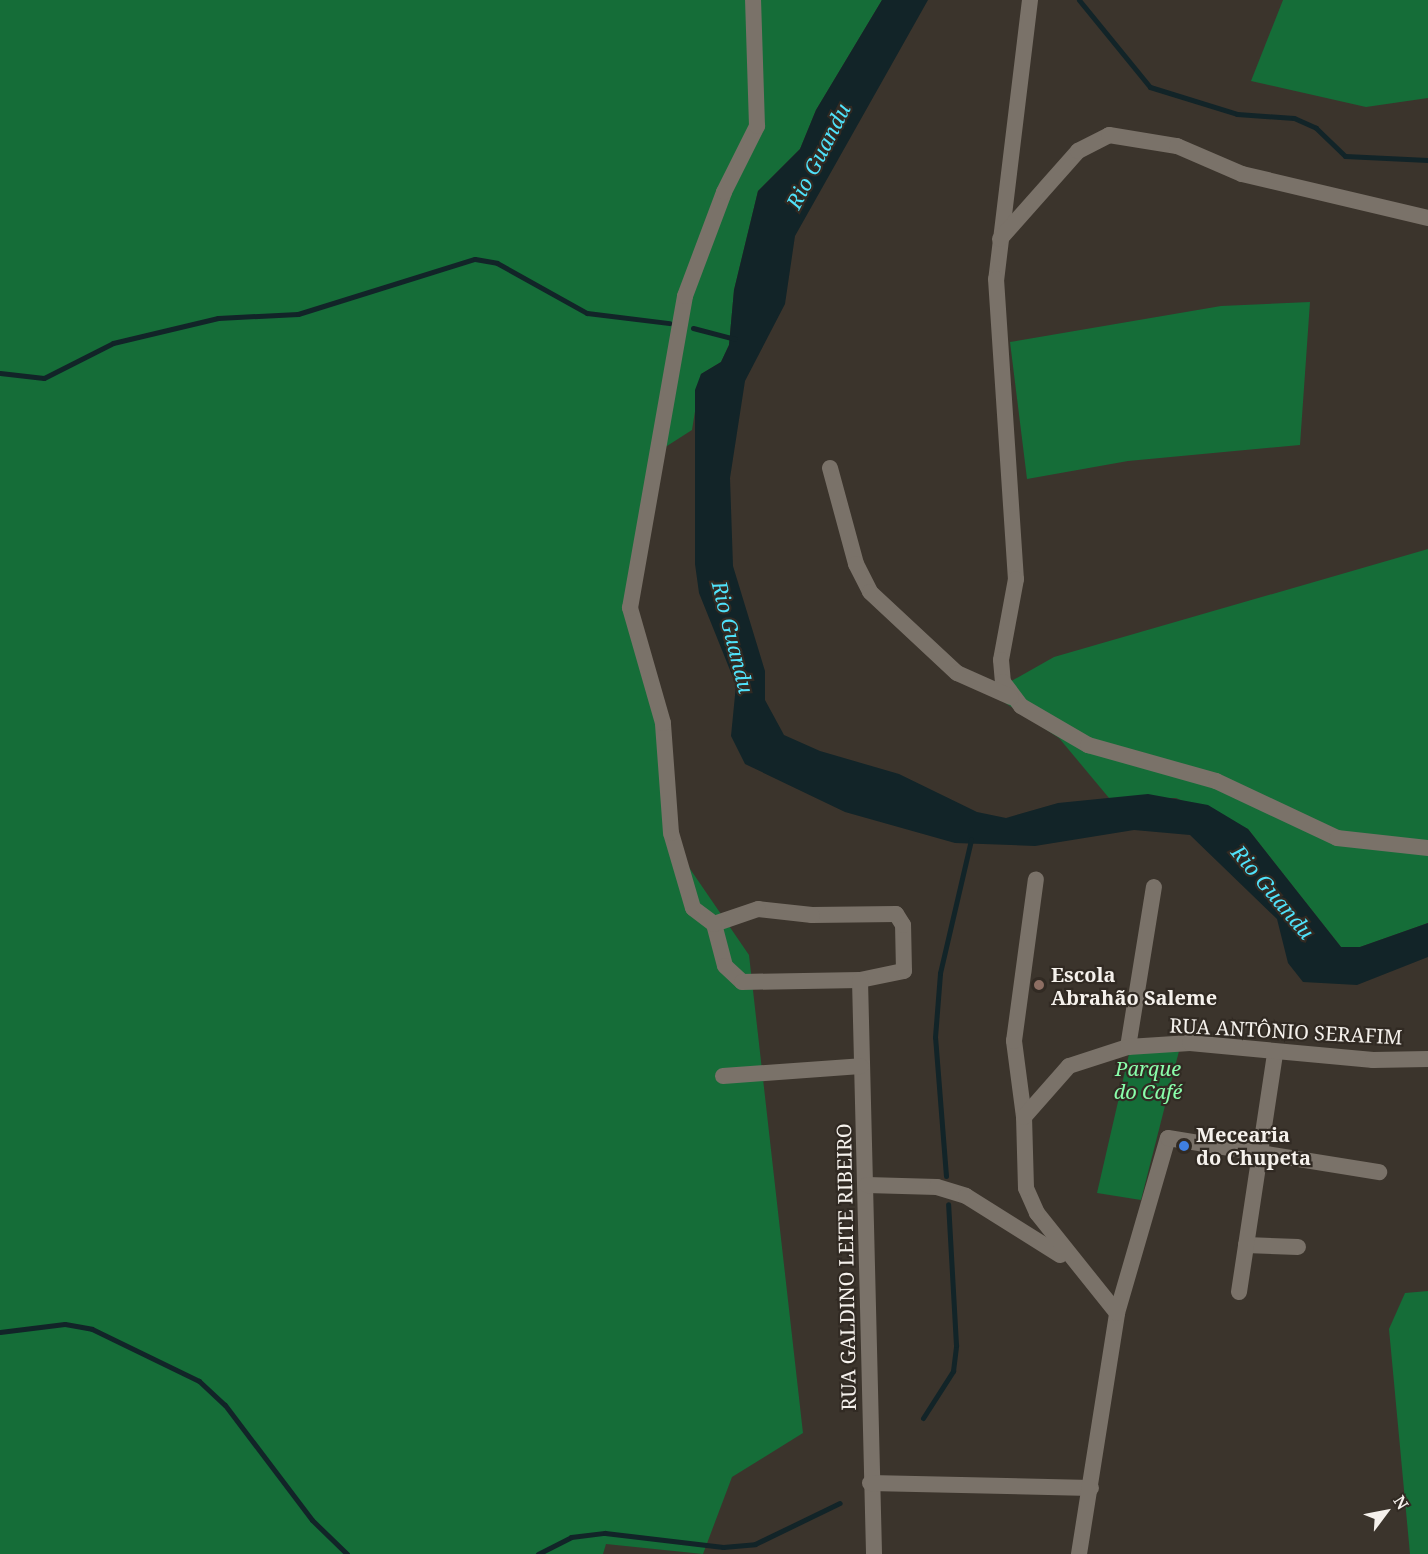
<!DOCTYPE html>
<meta charset="utf-8">
<style>
body{margin:0}
#map{position:relative;width:1428px;height:1554px;overflow:hidden;background:#3b342c;font-family:"Noto Serif",serif}
div>[style]{position:absolute}
[style*='--x']{left:calc(var(--x)*1px);top:calc(var(--y)*1px);width:calc(var(--w)*1px);rotate:calc(var(--a)*1deg)}
.green>*{inset:0;background:#156d38}
.water>*{inset:0;background:#122428}
.stream>*{height:5px;margin:-2.5px;padding:0 2.5px;transform-origin:2.5px;border-radius:2.5px;background:#122428}
.minor>*{height:16px;margin:-8px;padding:0 8px;transform-origin:8px;border-radius:8px;background:#7a7269}
.dots>*{width:16px;height:16px;translate:-50% -50%;box-sizing:border-box;border:3px solid #312a23;border-radius:50%}
span{translate:-50% -50%;white-space:nowrap;text-align:center;line-height:1.15;-webkit-text-stroke:4.5px #312a23;paint-order:stroke}
.poi-label{font-size:20px;color:#f5f1ec;font-weight:700}
.left{translate:0 -50%;text-align:left}
.street-label{font-size:20px;color:#f5f1ec}
.park-label{font-size:20px;color:#8affab;font-style:italic}
.water-label{font-size:21px;color:#50e2fa;font-style:italic}
.north{position:absolute;left:1356px;top:1482px;width:60px;height:60px;-webkit-text-stroke:4px #312a23;paint-order:stroke;rotate:58deg;font-size:16px;font-weight:700;line-height:24px;text-align:center;color:#f5f1ec}
.north::after{content:'';display:block;margin:auto;width:21px;height:27px;background:#f5f1ec;clip-path:polygon(50% 0,100% 100%,50% 72%,0 100%)}
</style>
<div id="map">
<div class="green">
<div style="clip-path:polygon(0 0,882px 0,816px 110px,800px 149px,758px 191px,734px 290px,729px 345px,721px 362px,701px 374px,692px 430px,656px 453px,629px 611px,657px 707px,671px 813px,686px 863px,749px 955px,803px 1433px,732px 1477px,703px 1554px,606px 1544px,603px 1554px,0 1554px)"></div>
<div style="clip-path:polygon(1283px 0,1428px 0,1428px 98px,1366px 107px,1251px 81px)"></div>
<div style="clip-path:polygon(1310px 302px,1300px 445px,1128px 461px,1027px 479px,1010px 342px,1221px 306px)"></div>
<div style="clip-path:polygon(1428px 549px,1428px 923px,1360px 947px,1341px 947px,1248px 829px,1176px 798px,1109px 798px,1059px 738px,990px 693px,1054px 657px)"></div>
<div style="clip-path:polygon(1179px 1051px,1141px 1200px,1097px 1193px,1129px 1054px)"></div>
<div style="clip-path:polygon(1428px 1291px,1428px 1554px,1410px 1554px,1389px 1329px,1405px 1293px)"></div>
</div>
<div class="water">
<div style="clip-path:polygon(882px 0,928px 0,795px 236px,785px 304px,745px 381px,730px 478px,733px 566px,765px 671px,765px 700px,784px 735px,820px 751px,899px 774px,977px 812px,1006px 818px,1058px 803px,1148px 794px,1208px 805px,1248px 829px,1341px 947px,1360px 947px,1428px 923px,1428px 957px,1357px 985px,1303px 982px,1288px 963px,1277px 919px,1190px 835px,1134px 830px,1035px 846px,955px 843px,845px 812px,745px 764px,731px 736px,736px 685px,699px 593px,695px 564px,695px 390px,701px 374px,721px 362px,729px 345px,734px 290px,758px 191px,800px 149px,816px 110px)"></div>
</div>
<div class="stream">
<div style="--x:1079;--y:0;--w:112;--a:50.8"></div>
<div style="--x:1150;--y:87;--w:91;--a:17.2"></div>
<div style="--x:1237;--y:114;--w:57;--a:4"></div>
<div style="--x:1294;--y:118;--w:24;--a:24"></div>
<div style="--x:1316;--y:128;--w:40;--a:44"></div>
<div style="--x:1345;--y:156;--w:83;--a:2.8"></div>
<div style="--x:693;--y:328;--w:43;--a:14.7"></div>
<div style="--x:0;--y:373;--w:44;--a:6.5"></div>
<div style="--x:44;--y:378;--w:77;--a:-26.9"></div>
<div style="--x:113;--y:343;--w:108;--a:-13.4"></div>
<div style="--x:218;--y:318;--w:80;--a:-2.9"></div>
<div style="--x:298;--y:314;--w:185;--a:-17.3"></div>
<div style="--x:475;--y:259;--w:22;--a:10"></div>
<div style="--x:497;--y:263;--w:103;--a:29.1"></div>
<div style="--x:587;--y:313;--w:83;--a:7"></div>
<div style="--x:946;--y:1176;--w:139;--a:-94.5"></div>
<div style="--x:935;--y:1037;--w:64;--a:-85.5"></div>
<div style="--x:940;--y:973;--w:137;--a:-76.9"></div>
<div style="--x:0;--y:1332;--w:65;--a:-7"></div>
<div style="--x:65;--y:1324;--w:27;--a:10"></div>
<div style="--x:92;--y:1329;--w:119;--a:25.9"></div>
<div style="--x:199;--y:1381;--w:35;--a:43"></div>
<div style="--x:225;--y:1405;--w:144;--a:52.9"></div>
<div style="--x:312;--y:1520;--w:49;--a:44.2"></div>
<div style="--x:923;--y:1418;--w:56;--a:-57.4"></div>
<div style="--x:953;--y:1371;--w:26;--a:-83"></div>
<div style="--x:956;--y:1345;--w:141;--a:-93.2"></div>
<div style="--x:538;--y:1554;--w:37;--a:-27"></div>
<div style="--x:571;--y:1537;--w:34;--a:-7"></div>
<div style="--x:605;--y:1533;--w:119;--a:6.8"></div>
<div style="--x:723;--y:1547;--w:32;--a:-5"></div>
<div style="--x:755;--y:1544;--w:94;--a:-25.8"></div>
</div>
<div class="minor">
<div style="--x:1030;--y:0;--w:281;--a:96.9"></div>
<div style="--x:996;--y:279;--w:301;--a:86.2"></div>
<div style="--x:1016;--y:579;--w:82;--a:100.5"></div>
<div style="--x:1001;--y:660;--w:22;--a:85"></div>
<div style="--x:1003;--y:682;--w:30;--a:53"></div>
<div style="--x:1021;--y:706;--w:78;--a:30.2"></div>
<div style="--x:1088;--y:745;--w:133;--a:15.7"></div>
<div style="--x:1216;--y:781;--w:134;--a:25.2"></div>
<div style="--x:1337;--y:838;--w:92;--a:6.3"></div>
<div style="--x:1000;--y:239;--w:118;--a:-48.4"></div>
<div style="--x:1078;--y:151;--w:35;--a:-27"></div>
<div style="--x:1109;--y:135;--w:69;--a:9.2"></div>
<div style="--x:1177;--y:146;--w:71;--a:23.3"></div>
<div style="--x:1242;--y:174;--w:191;--a:13.3"></div>
<div style="--x:830;--y:468;--w:99;--a:74.8"></div>
<div style="--x:856;--y:564;--w:31;--a:63"></div>
<div style="--x:870;--y:592;--w:119;--a:43"></div>
<div style="--x:957;--y:673;--w:59;--a:24"></div>
<div style="--x:714;--y:924;--w:43;--a:75.3"></div>
<div style="--x:725;--y:966;--w:23;--a:43"></div>
<div style="--x:742;--y:982;--w:118;--a:-1"></div>
<div style="--x:860;--y:980;--w:45;--a:-11.6"></div>
<div style="--x:904;--y:971;--w:46;--a:-91.2"></div>
<div style="--x:903;--y:925;--w:13;--a:-122"></div>
<div style="--x:896;--y:914;--w:84;--a:179.3"></div>
<div style="--x:812;--y:915;--w:54;--a:-173.7"></div>
<div style="--x:758;--y:909;--w:46;--a:161.2"></div>
<div style="--x:714;--y:924;--w:26;--a:-143"></div>
<div style="--x:693;--y:908;--w:78;--a:-106.3"></div>
<div style="--x:671;--y:833;--w:110;--a:-94.2"></div>
<div style="--x:663;--y:723;--w:120;--a:-106"></div>
<div style="--x:630;--y:608;--w:317;--a:-80"></div>
<div style="--x:685;--y:296;--w:111;--a:-69.4"></div>
<div style="--x:724;--y:192;--w:74;--a:-63.4"></div>
<div style="--x:757;--y:126;--w:126;--a:-91.8"></div>
<div style="--x:860;--y:980;--w:574;--a:88.6"></div>
<div style="--x:1128;--y:1047;--w:162;--a:-80.8"></div>
<div style="--x:723;--y:1076;--w:138;--a:-4.1"></div>
<div style="--x:1024;--y:1117;--w:77;--a:-97.5"></div>
<div style="--x:1014;--y:1041;--w:163;--a:-82.3"></div>
<div style="--x:867;--y:1185;--w:70;--a:1.6"></div>
<div style="--x:937;--y:1187;--w:30;--a:17"></div>
<div style="--x:966;--y:1196;--w:111;--a:32.1"></div>
<div style="--x:1246;--y:1245;--w:52;--a:2.2"></div>
<div style="--x:1239;--y:1292;--w:242;--a:-81.4"></div>
<div style="--x:1117;--y:1313;--w:182;--a:-73.8"></div>
<div style="--x:1168;--y:1138;--w:214;--a:9.2"></div>
<div style="--x:870;--y:1483;--w:221;--a:1.3"></div>
<div style="--x:1079;--y:1554;--w:244;--a:-81"></div>
<div style="--x:1117;--y:1313;--w:128;--a:-128.7"></div>
<div style="--x:1037;--y:1213;--w:27;--a:-114"></div>
<div style="--x:1026;--y:1188;--w:71;--a:-91.6"></div>
<div style="--x:1024;--y:1117;--w:68;--a:-48.6"></div>
<div style="--x:1069;--y:1066;--w:62;--a:-17.9"></div>
<div style="--x:1128;--y:1047;--w:62;--a:-3.7"></div>
<div style="--x:1190;--y:1043;--w:184;--a:5.3"></div>
<div style="--x:1373;--y:1060;--w:55;--a:-1"></div>
</div>
<div class="dots">
<div style="left:1039px;top:985px;background:#8d6e63"></div>
<div style="left:1184px;top:1146px;background:#3f7fe0"></div>
</div>
<div class="poi-label">
<span class="left" style="left:1051px;top:986px">Escola<br>Abrahão Saleme</span>
<span class="left" style="left:1196px;top:1146px">Mecearia<br>do Chupeta</span>
</div>
<div class="street-label">
<span style="left:1286px;top:1031px;rotate:3deg">RUA ANTÔNIO SERAFIM</span>
<span style="left:846px;top:1267px;rotate:-91deg">RUA GALDINO LEITE RIBEIRO</span>
</div>
<div class="park-label">
<span style="left:1148px;top:1080px">Parque<br>do Café</span>
</div>
<div class="water-label">
<span style="left:818px;top:156px;rotate:-63deg">Rio Guandu</span>
<span style="left:733px;top:637px;rotate:76deg">Rio Guandu</span>
<span style="left:1273px;top:892px;rotate:50deg">Rio Guandu</span>
</div>
<div class="north">N</div>
</div>
